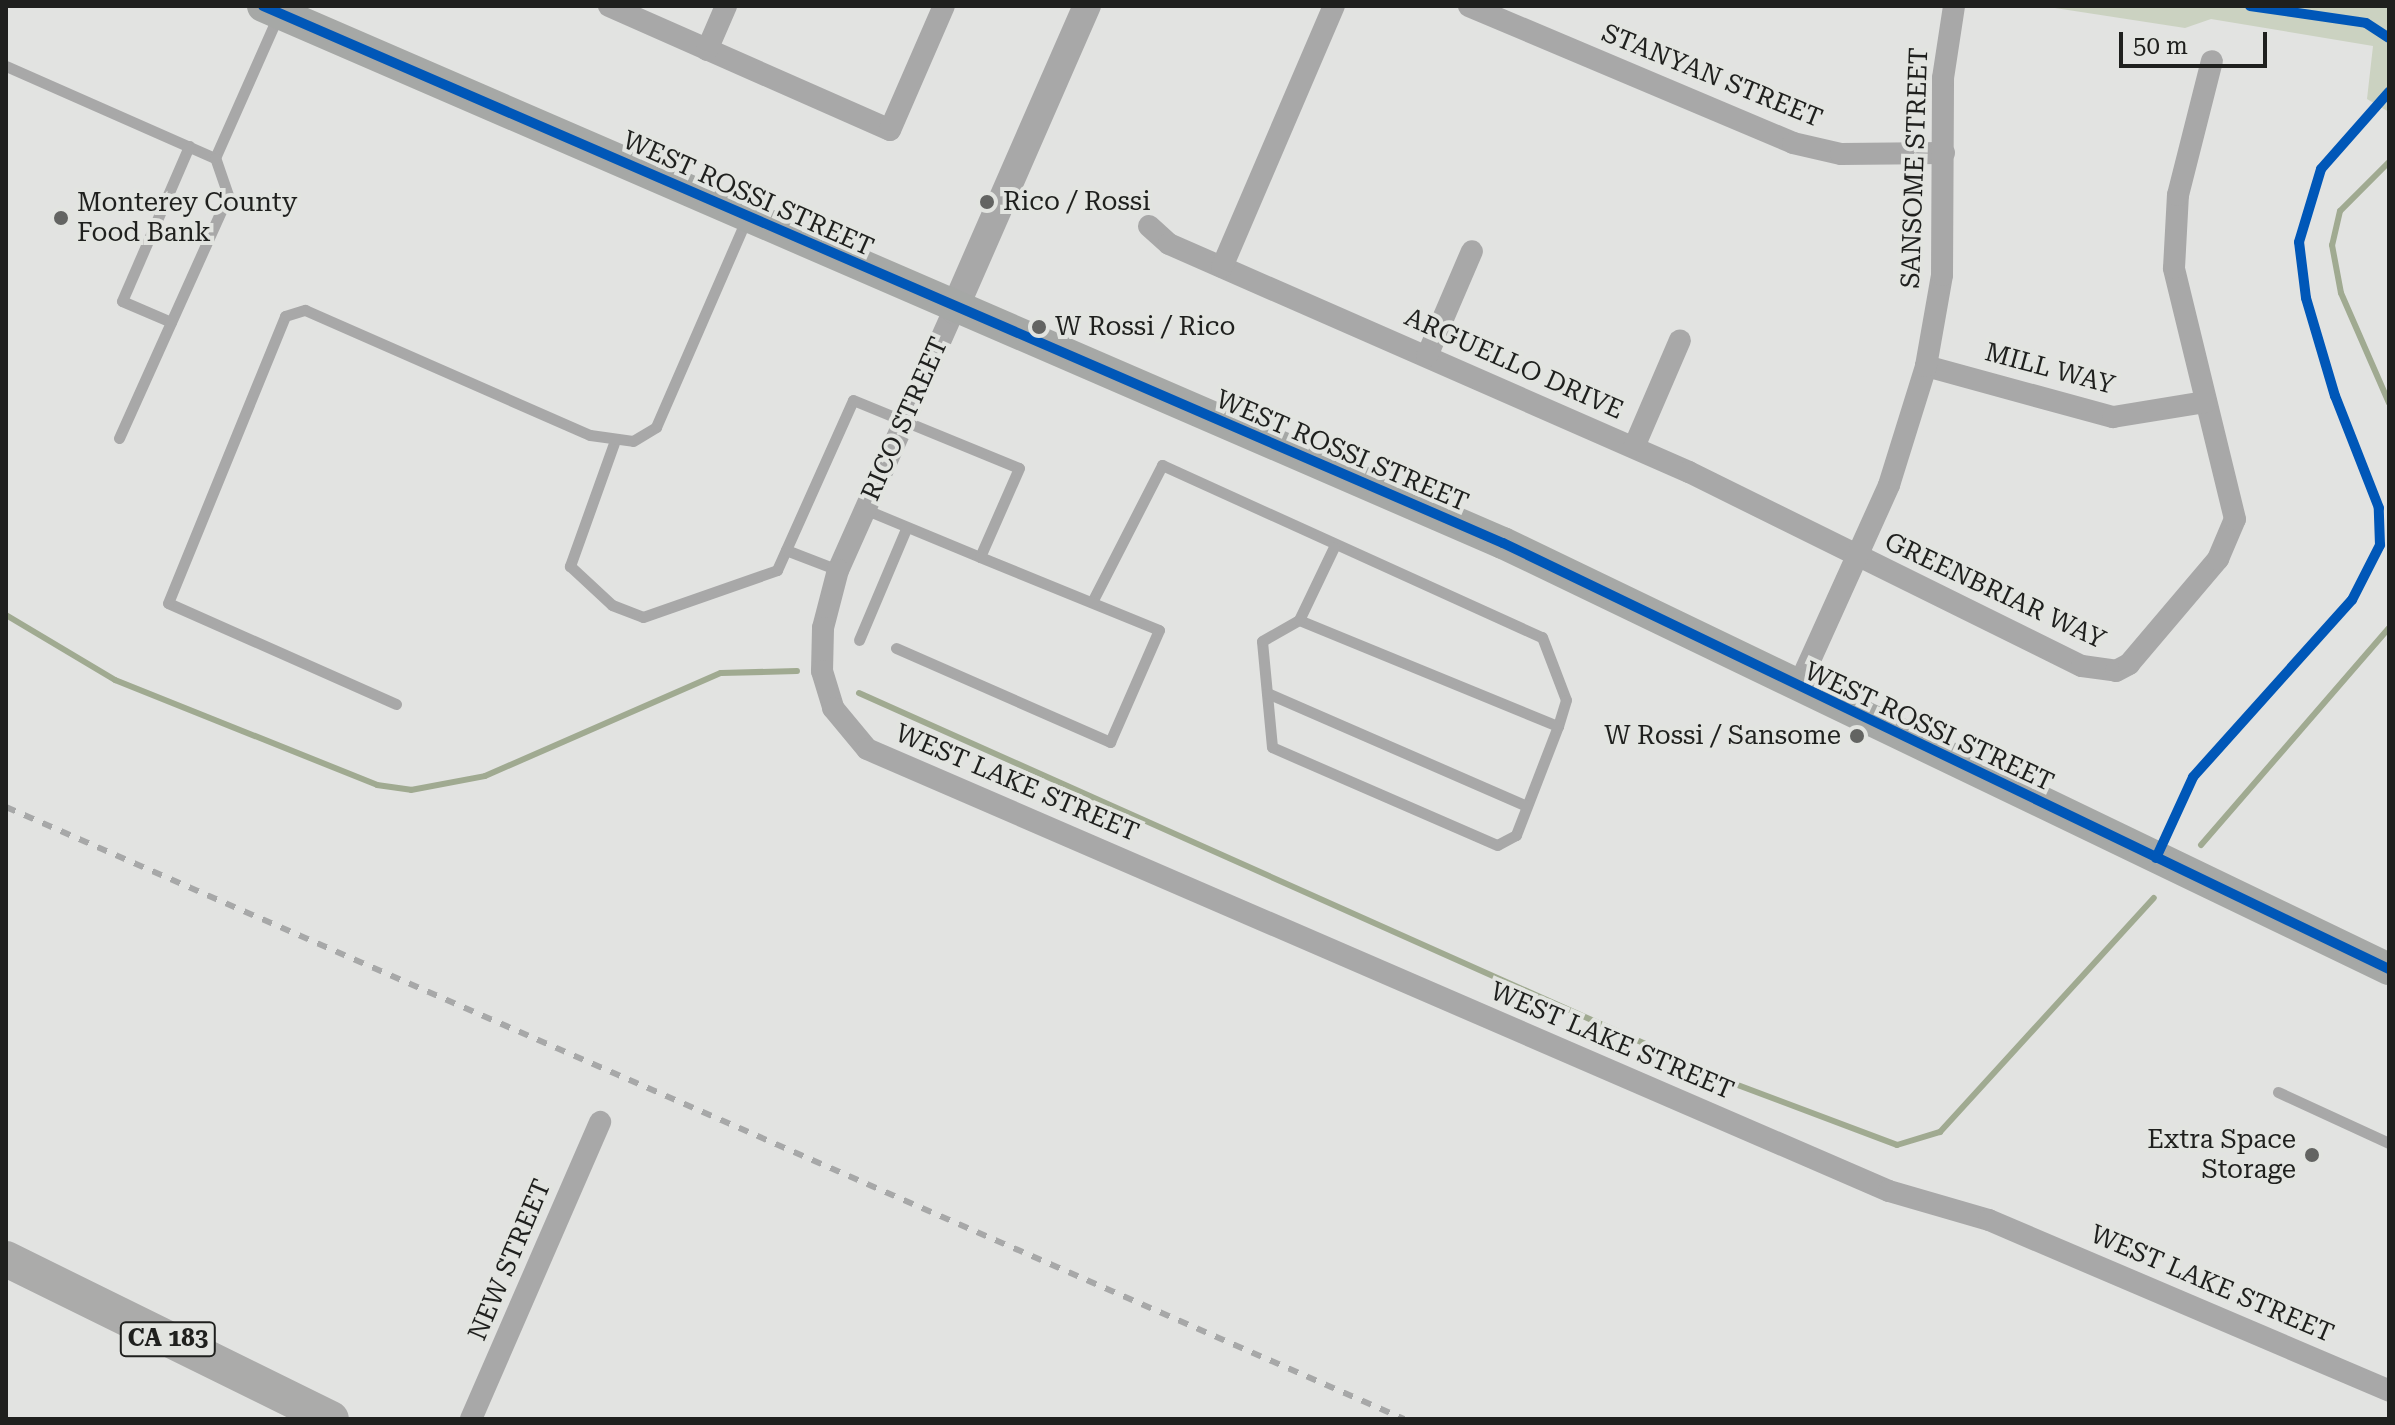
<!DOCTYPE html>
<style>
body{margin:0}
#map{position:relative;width:2395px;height:1425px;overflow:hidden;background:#e2e3e1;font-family:"Roboto Serif",serif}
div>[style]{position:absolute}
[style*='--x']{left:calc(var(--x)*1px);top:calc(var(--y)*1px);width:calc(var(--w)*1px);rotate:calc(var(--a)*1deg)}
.green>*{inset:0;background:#cbd2c1}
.stream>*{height:6px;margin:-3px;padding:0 3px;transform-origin:3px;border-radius:3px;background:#a0aa91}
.service>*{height:11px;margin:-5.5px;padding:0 5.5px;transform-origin:5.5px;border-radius:5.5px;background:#a8a8a8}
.minor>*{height:22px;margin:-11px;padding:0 11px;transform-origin:11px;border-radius:11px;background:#a8a8a8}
.tertiary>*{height:28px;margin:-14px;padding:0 14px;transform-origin:14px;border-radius:14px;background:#a8a8a8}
.secondary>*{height:32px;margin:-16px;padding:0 16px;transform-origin:16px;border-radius:16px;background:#a6a8a6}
.primary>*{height:36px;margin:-18px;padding:0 18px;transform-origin:18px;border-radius:18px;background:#ababaa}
.rail>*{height:6px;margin-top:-3px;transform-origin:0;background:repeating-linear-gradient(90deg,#a7a8a8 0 10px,transparent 0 20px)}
.cycleway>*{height:10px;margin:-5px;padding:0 5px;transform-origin:5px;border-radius:5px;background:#0057b8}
.dots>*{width:22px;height:22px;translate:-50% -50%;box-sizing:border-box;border:4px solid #e2e4e0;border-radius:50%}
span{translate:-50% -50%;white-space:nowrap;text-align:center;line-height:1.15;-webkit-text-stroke:8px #e2e4e0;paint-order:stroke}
.shield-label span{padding:2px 6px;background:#e2e4e0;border:2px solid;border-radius:6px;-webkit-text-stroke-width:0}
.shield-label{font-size:24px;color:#1f201e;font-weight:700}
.street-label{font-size:26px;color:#1f201e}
.poi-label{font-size:26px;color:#1f201e}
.left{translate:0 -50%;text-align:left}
.right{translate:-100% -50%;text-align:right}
.frame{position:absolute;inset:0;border:8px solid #1f201e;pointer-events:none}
.scale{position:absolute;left:2119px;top:32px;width:148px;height:36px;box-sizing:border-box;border:4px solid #1f201e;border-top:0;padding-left:10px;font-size:24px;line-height:28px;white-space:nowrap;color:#1f201e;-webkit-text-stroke:6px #e2e4e0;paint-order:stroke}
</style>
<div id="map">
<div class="green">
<div style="clip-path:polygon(2042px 6px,2389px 6px,2389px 112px,2367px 99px,2373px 46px,2211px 19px,2185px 28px)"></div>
</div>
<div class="stream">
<div style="--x:2389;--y:162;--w:69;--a:135"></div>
<div style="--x:2340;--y:211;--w:35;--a:103"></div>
<div style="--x:2332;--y:245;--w:49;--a:79.4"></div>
<div style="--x:2341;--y:293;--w:120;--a:66.4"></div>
<div style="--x:6;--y:615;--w:127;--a:30.8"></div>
<div style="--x:115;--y:680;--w:282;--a:21.8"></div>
<div style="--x:377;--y:785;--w:34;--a:8"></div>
<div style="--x:411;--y:790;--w:75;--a:-10.7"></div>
<div style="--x:485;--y:776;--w:257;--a:-23.6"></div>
<div style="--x:721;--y:673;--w:76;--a:-1.5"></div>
<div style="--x:859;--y:693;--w:959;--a:24.05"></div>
<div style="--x:1735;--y:1084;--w:173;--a:20.6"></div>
<div style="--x:1897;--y:1145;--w:45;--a:-16.8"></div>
<div style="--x:1940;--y:1132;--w:317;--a:-47.6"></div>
<div style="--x:2201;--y:845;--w:287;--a:-49.1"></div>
</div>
<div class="service">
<div style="--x:6;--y:66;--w:228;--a:23.8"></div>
<div style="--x:215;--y:158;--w:155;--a:-66.1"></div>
<div style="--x:171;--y:322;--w:53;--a:-156.8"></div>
<div style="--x:122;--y:301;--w:169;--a:-66.6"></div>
<div style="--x:119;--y:438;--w:266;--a:-65.8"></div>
<div style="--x:228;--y:195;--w:39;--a:-109"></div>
<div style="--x:614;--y:443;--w:131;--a:109.7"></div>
<div style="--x:570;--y:566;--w:57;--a:42.9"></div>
<div style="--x:612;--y:605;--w:33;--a:21"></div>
<div style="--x:643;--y:617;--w:142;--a:-19.3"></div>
<div style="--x:777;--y:570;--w:186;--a:-65.9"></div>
<div style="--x:853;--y:400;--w:179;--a:22.3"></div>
<div style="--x:1019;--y:468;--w:97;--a:113.7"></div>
<div style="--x:980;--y:557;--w:126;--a:-157.5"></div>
<div style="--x:786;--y:550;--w:56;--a:21"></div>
<div style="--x:1092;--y:602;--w:154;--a:-62.9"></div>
<div style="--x:1162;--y:465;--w:417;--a:24.4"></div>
<div style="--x:1542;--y:637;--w:67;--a:69.1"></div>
<div style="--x:1566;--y:700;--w:27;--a:107"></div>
<div style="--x:1558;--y:726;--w:117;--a:111.1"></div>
<div style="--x:1516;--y:835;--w:21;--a:152"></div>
<div style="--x:1497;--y:845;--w:245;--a:-156.5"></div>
<div style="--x:1272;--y:747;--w:106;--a:-95.4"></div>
<div style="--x:1262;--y:641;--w:43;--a:-29.6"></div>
<div style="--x:1299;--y:620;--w:280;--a:22.3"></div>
<div style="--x:1299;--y:620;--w:81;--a:-64.4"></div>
<div style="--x:859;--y:640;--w:121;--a:-67.1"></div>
<div style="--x:896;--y:648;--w:234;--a:23.7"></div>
<div style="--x:1110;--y:742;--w:122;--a:-66.4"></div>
<div style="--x:1159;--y:630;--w:193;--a:-157.8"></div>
<div style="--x:1267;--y:693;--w:283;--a:23.5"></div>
<div style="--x:396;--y:704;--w:249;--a:-156.1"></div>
<div style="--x:168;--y:603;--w:310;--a:-67.8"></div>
<div style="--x:285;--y:316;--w:21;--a:-17"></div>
<div style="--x:305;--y:310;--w:311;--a:23.7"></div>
<div style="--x:590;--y:435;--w:43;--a:7.9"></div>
<div style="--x:633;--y:441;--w:27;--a:-31"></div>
<div style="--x:656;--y:427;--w:228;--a:-66.5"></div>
<div style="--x:2278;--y:1092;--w:122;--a:24.7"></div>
</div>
<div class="minor">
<div style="--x:609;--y:6;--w:307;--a:23.8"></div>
<div style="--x:890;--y:130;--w:135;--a:-66.5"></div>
<div style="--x:1469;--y:6;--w:352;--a:22.9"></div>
<div style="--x:1793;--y:143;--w:49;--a:12.9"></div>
<div style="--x:1841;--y:154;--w:103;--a:-0.6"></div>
<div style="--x:707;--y:50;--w:48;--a:-66.6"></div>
<div style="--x:1149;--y:226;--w:27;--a:42"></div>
<div style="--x:1169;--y:244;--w:568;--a:23.68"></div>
<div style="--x:1689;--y:472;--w:438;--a:26.3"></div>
<div style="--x:2082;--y:666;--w:34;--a:8"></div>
<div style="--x:2116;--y:671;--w:15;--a:-28"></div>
<div style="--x:2129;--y:664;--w:138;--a:-49.7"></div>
<div style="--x:2218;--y:559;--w:43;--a:-67"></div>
<div style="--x:2235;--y:519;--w:258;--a:-103.7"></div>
<div style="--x:2174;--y:268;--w:73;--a:-86.9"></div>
<div style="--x:2178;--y:195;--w:138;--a:-75.8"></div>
<div style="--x:1222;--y:267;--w:284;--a:-66.8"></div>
<div style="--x:954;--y:310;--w:285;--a:114"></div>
<div style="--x:838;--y:570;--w:60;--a:104.5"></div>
<div style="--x:823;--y:628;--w:43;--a:91.3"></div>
<div style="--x:822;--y:671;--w:39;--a:73"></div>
<div style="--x:833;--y:708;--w:53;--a:50.3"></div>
<div style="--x:867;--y:749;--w:1113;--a:23.39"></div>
<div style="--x:1889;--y:1191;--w:104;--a:16.2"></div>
<div style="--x:1989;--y:1220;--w:435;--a:23.1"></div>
<div style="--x:1427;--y:356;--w:114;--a:-66.8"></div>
<div style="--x:1926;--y:366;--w:194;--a:15.3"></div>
<div style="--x:2113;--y:417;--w:94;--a:-9.2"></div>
<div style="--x:1634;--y:447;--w:116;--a:-66.7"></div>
<div style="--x:1797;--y:689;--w:224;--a:-65.7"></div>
<div style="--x:1889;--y:485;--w:125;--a:-72.7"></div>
<div style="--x:1926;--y:366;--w:92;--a:-80"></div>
<div style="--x:1942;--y:275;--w:197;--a:-89.7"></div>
<div style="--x:1943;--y:78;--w:73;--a:-81.3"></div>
<div style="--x:471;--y:1419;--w:324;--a:-66.5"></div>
</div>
<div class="tertiary">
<div style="--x:954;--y:310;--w:332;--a:-66.4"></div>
</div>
<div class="secondary">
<div style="--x:263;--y:6;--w:1351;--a:23.42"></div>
<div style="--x:1503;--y:543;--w:983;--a:25.68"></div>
</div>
<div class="primary">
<div style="--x:6;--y:1259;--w:362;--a:26.2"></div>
</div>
<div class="rail">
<div style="--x:6;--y:807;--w:1526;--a:23.64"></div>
</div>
<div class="cycleway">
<div style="--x:263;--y:6;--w:1351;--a:23.42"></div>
<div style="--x:1503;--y:543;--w:983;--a:25.68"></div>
<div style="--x:2250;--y:6;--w:117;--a:8.3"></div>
<div style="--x:2366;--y:23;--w:27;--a:33"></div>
<div style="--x:2156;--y:858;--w:89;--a:-65.4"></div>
<div style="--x:2193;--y:777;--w:238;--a:-48.1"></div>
<div style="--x:2352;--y:600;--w:62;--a:-63"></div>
<div style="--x:2380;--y:545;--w:37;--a:-92"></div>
<div style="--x:2379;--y:508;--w:120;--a:-111.4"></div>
<div style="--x:2335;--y:396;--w:102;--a:-106.5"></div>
<div style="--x:2306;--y:298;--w:56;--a:-97.1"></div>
<div style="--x:2299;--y:242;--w:76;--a:-73.2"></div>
<div style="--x:2321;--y:169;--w:103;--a:-48.6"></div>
</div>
<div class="dots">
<div style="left:987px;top:202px;background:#636462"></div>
<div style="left:61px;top:218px;background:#636462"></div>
<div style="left:1039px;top:327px;background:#636462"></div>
<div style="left:1857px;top:736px;background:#636462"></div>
<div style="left:2312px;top:1155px;background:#636462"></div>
</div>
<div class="shield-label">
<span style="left:168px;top:1339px">CA 183</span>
</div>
<div class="street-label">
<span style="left:1712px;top:76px;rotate:22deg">STANYAN STREET</span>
<span style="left:1915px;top:168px;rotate:-88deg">SANSOME STREET</span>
<span style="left:748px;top:194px;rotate:24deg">WEST ROSSI STREET</span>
<span style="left:1514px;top:364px;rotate:24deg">ARGUELLO DRIVE</span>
<span style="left:2050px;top:369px;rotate:15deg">MILL WAY</span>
<span style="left:905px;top:419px;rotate:-66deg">RICO STREET</span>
<span style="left:1342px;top:451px;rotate:23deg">WEST ROSSI STREET</span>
<span style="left:1995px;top:591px;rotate:25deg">GREENBRIAR WAY</span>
<span style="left:1929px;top:727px;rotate:25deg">WEST ROSSI STREET</span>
<span style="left:1017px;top:783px;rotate:23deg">WEST LAKE STREET</span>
<span style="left:1612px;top:1041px;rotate:23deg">WEST LAKE STREET</span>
<span style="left:510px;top:1260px;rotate:-67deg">NEW STREET</span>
<span style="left:2212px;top:1284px;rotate:23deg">WEST LAKE STREET</span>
</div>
<div class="poi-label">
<span class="left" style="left:1003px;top:202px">Rico / Rossi</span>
<span class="left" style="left:77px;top:218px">Monterey County<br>Food Bank</span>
<span class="left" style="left:1055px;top:327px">W Rossi / Rico</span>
<span class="right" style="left:1841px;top:736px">W Rossi / Sansome</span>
<span class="right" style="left:2296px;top:1155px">Extra Space<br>Storage</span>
</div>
<div class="frame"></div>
<div class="scale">50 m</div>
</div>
